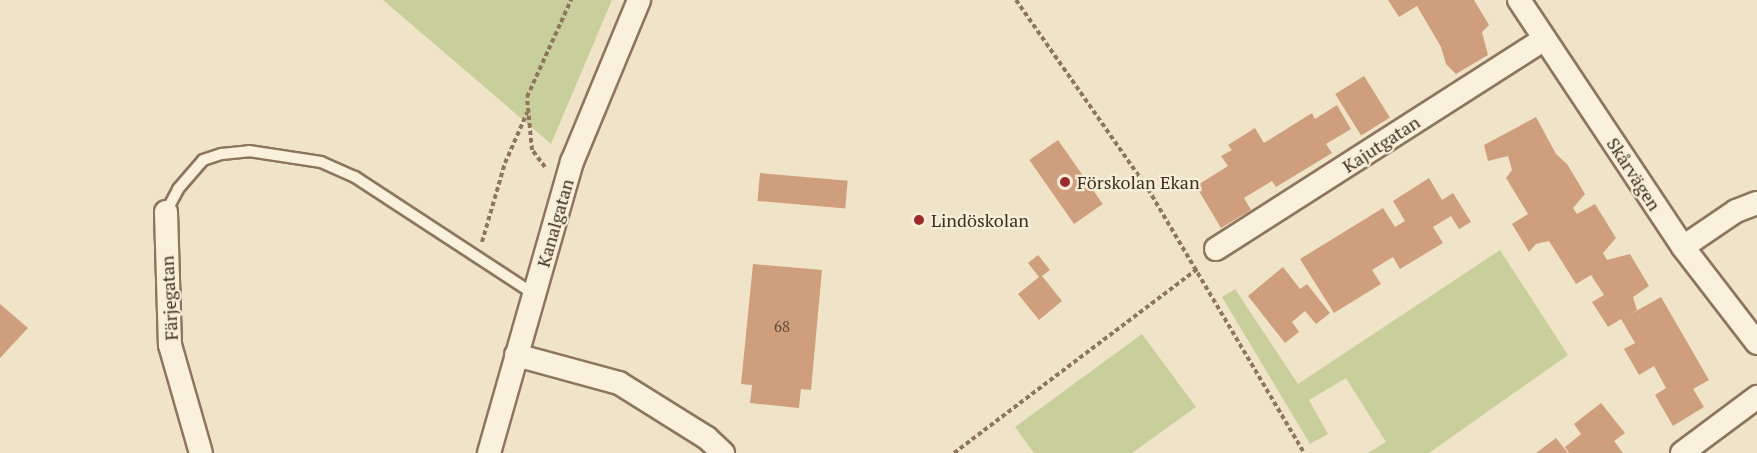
<!DOCTYPE html>
<meta charset="utf-8">
<style>
body{margin:0}
#map{position:relative;width:1757px;height:453px;overflow:hidden;background:#f0e4c8;font-family:"PT Serif",serif}
div>[style]{position:absolute}
[style*='--x']{left:calc(var(--x)*1px);top:calc(var(--y)*1px);width:calc(var(--w)*1px);rotate:calc(var(--a)*1deg)}
.green>*{inset:0;background:#c9cf9b}
.building>*{inset:0;background:#cf9f7d;transform-origin:0 0}
.path>*{height:4px;margin-top:-2px;transform-origin:0;background:repeating-linear-gradient(90deg,#8d765c 0 4.5px,transparent 0 7.5px)}
.roads{filter:drop-shadow(2px 0 #8d765c) drop-shadow(-2px 0 #8d765c) drop-shadow(0 2px #8d765c) drop-shadow(0 -2px #8d765c)}
.service>*{height:10px;margin:-5px;padding:0 5px;transform-origin:5px;border-radius:5px;background:#faf1dc}
.minor>*{height:22px;margin:-11px;padding:0 11px;transform-origin:11px;border-radius:11px;background:#faf1dc}
.dots>*{width:16px;height:16px;translate:-50% -50%;box-sizing:border-box;border:3px solid #f7eed8;border-radius:50%}
span{translate:-50% -50%;white-space:nowrap;text-align:center;line-height:1.15;-webkit-text-stroke:4.5px #f7eed8;paint-order:stroke}
.number-label{font-size:15px;color:#624a37}
.number-label span{-webkit-text-stroke-width:0}
.street-label{font-size:18px;color:#3d2e20}
.poi-label{font-size:18px;color:#3d2e20}
.left{translate:0 -50%;text-align:left}
</style>
<div id="map">
<div class="green">
<div style="clip-path:polygon(383px 0,612px 0,551px 144px)"></div>
<div style="clip-path:polygon(1500px 250px,1568px 355px,1429px 453px,1368px 453px,1386px 442px,1346px 378px,1309px 400px,1328px 434px,1310px 444px,1222px 297px,1235px 289px,1298px 384px)"></div>
<div style="clip-path:polygon(1142px 334px,1196px 407px,1132px 453px,1034px 453px,1015px 427px)"></div>
</div>
<div class="building">
<div style="clip-path:polygon(1388px 0,1474px 0,1489px 25px,1482px 32px,1488px 55px,1456px 74px,1446px 64px,1441px 47px,1417px 6px,1399px 17px)"></div>
<div style="left:1364px;top:76px;width:49px;height:34px;rotate:58deg"></div>
<div style="clip-path:polygon(1337px 105px,1351px 129px,1326px 144px,1332px 153px,1276px 187px,1272px 181px,1244px 198px,1251px 210px,1221px 228px,1196px 186px,1228px 166px,1221px 156px,1232px 150px,1228px 145px,1255px 128px,1264px 143px,1312px 113px,1315px 119px)"></div>
<div style="clip-path:polygon(1536px 117px,1556px 154px,1567px 164px,1585px 194px,1573px 208px,1577px 214px,1595px 204px,1616px 238px,1603px 253px,1607px 260px,1630px 254px,1649px 286px,1633px 297px,1637px 310px,1627px 316px,1661px 297px,1709px 380px,1693px 389px,1704px 407px,1673px 426px,1655px 395px,1666px 388px,1654px 366px,1639px 375px,1624px 349px,1635px 343px,1621px 319px,1608px 327px,1592px 302px,1604px 295px,1591px 275px,1576px 284px,1549px 241px,1536px 244px,1529px 252px,1512px 224px,1528px 214px,1506px 178px,1512px 170px,1508px 156px,1488px 161px,1484px 145px)"></div>
<div style="left:1058px;top:140px;width:78px;height:35px;rotate:55deg"></div>
<div style="left:760px;top:173px;width:88px;height:28px;rotate:5deg"></div>
<div style="clip-path:polygon(1429px 178px,1442px 200px,1453px 193px,1471px 222px,1459px 229px,1451px 216px,1433px 227px,1443px 243px,1400px 269px,1393px 257px,1372px 270px,1381px 284px,1334px 313px,1300px 259px,1383px 208px,1395px 227px,1405px 221px,1393px 201px)"></div>
<div style="clip-path:polygon(1038px 255px,1050px 270px,1042px 276px,1062px 301px,1039px 320px,1018px 294px,1039px 277px,1028px 263px)"></div>
<div style="clip-path:polygon(753px 264px,822px 270px,811px 390px,801px 389px,799px 408px,750px 403px,752px 385px,741px 384px)"></div>
<div style="clip-path:polygon(1283px 267px,1300px 289px,1307px 284px,1330px 313px,1316px 324px,1305px 311px,1292px 322px,1299px 332px,1285px 343px,1248px 296px)"></div>
<div style="clip-path:polygon(0 304px,28px 328px,0 358px)"></div>
<div style="clip-path:polygon(1601px 403px,1625px 433px,1614px 441px,1623px 453px,1569px 453px,1565px 447px,1581px 434px,1574px 424px)"></div>
<div style="clip-path:polygon(1556px 438px,1568px 453px,1536px 453px)"></div>
</div>
<div class="path">
<div style="--x:1016;--y:0;--w:231;--a:55.1"></div>
<div style="--x:1148;--y:189;--w:307;--a:59.4"></div>
<div style="--x:545;--y:167;--w:21;--a:-127"></div>
<div style="--x:532;--y:150;--w:53;--a:-95.4"></div>
<div style="--x:527;--y:97;--w:107;--a:-65.6"></div>
<div style="--x:482;--y:242;--w:82;--a:-73.8"></div>
<div style="--x:505;--y:163;--w:55;--a:-66.3"></div>
<div style="--x:954;--y:453;--w:305;--a:-37.1"></div>
</div>
<div class="roads">
<div class="service">
<div style="--x:166;--y:212;--w:26;--a:-62"></div>
<div style="--x:178;--y:189;--w:38;--a:-49"></div>
<div style="--x:203;--y:160;--w:20;--a:-18"></div>
<div style="--x:222;--y:154;--w:27;--a:-6"></div>
<div style="--x:249;--y:151;--w:73;--a:8.7"></div>
<div style="--x:321;--y:162;--w:37;--a:24"></div>
<div style="--x:355;--y:177;--w:214;--a:33.2"></div>
</div>
<div class="minor">
<div style="--x:1519;--y:0;--w:296;--a:56.4"></div>
<div style="--x:1683;--y:247;--w:121;--a:52.4"></div>
<div style="--x:166;--y:212;--w:133;--a:88.3"></div>
<div style="--x:170;--y:345;--w:112;--a:74"></div>
<div style="--x:1683;--y:247;--w:64;--a:-34.2"></div>
<div style="--x:1736;--y:211;--w:22;--a:-21"></div>
<div style="--x:1216;--y:249;--w:390;--a:-32.6"></div>
<div style="--x:516;--y:355;--w:107;--a:15.2"></div>
<div style="--x:619;--y:383;--w:104;--a:32"></div>
<div style="--x:707;--y:438;--w:22;--a:43"></div>
<div style="--x:489;--y:453;--w:303;--a:-74.1"></div>
<div style="--x:572;--y:162;--w:175;--a:-67.5"></div>
<div style="--x:1682;--y:453;--w:94;--a:-36.7"></div>
</div>
</div>
<div class="dots">
<div style="left:1065px;top:182px;background:#9e2a2b"></div>
<div style="left:919px;top:220px;background:#9e2a2b"></div>
</div>
<div class="number-label">
<span style="left:782px;top:327px">68</span>
</div>
<div class="street-label">
<span style="left:1381px;top:144px;rotate:-33deg">Kajutgatan</span>
<span style="left:1634px;top:174px;rotate:57deg">Skårvägen</span>
<span style="left:555px;top:223px;rotate:-74deg">Kanalgatan</span>
<span style="left:169px;top:298px;rotate:-93deg">Färjegatan</span>
</div>
<div class="poi-label">
<span class="left" style="left:1077px;top:182px">Förskolan Ekan</span>
<span class="left" style="left:931px;top:220px">Lindöskolan</span>
</div>
</div>
